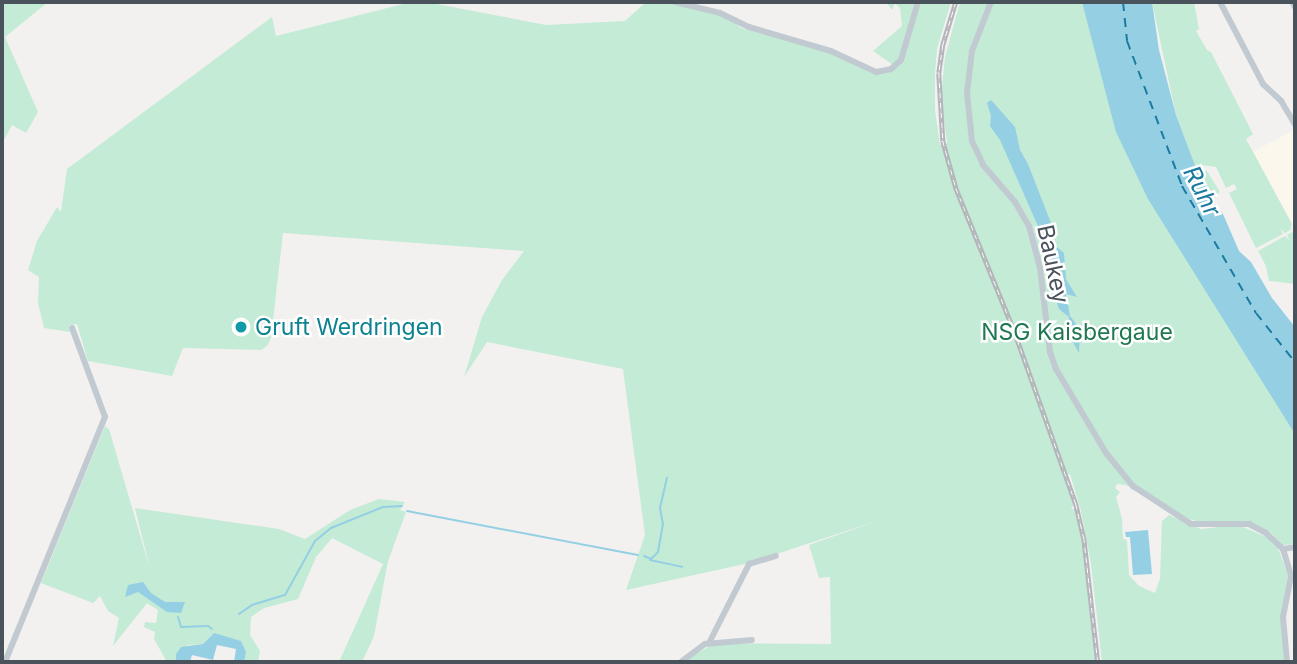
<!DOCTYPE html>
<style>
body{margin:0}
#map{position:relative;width:1297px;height:664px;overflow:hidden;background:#f2f1f0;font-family:Inter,sans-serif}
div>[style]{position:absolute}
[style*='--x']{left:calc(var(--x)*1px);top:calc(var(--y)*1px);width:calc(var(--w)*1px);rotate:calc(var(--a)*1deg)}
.commercial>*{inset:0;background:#fbf7ec}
.green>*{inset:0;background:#c3ebd5}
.water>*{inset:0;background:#95cfe4}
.stream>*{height:2px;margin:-1px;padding:0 1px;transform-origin:1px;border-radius:1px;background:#95cfe4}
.ferry>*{height:2px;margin-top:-1px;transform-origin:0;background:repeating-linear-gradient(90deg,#1a7b9f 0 9px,transparent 0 16px)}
.minor>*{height:6px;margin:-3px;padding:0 3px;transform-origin:3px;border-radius:3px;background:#c2cad1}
.rail>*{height:4.5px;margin-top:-2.25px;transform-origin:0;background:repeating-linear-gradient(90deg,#fff 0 5px,#b3b5ba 0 10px);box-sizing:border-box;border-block:2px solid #b3b5ba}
.dots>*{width:19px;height:19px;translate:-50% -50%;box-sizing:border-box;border:4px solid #fff;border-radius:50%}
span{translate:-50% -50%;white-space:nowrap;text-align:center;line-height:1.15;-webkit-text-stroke:5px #fff;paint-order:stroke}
.street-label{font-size:23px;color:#4a525c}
.culture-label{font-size:23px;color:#0d838f}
.left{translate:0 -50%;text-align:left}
.park-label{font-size:23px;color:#207851}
.water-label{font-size:24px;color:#1a7b9f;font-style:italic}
.frame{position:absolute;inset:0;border:4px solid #4a525c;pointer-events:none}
</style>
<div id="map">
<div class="commercial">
<div style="clip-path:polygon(1295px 129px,1295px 231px,1253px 152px)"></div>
</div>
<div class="green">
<div style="clip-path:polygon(2px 2px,48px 2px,5px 37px,38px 112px,26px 133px,12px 125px,2px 144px)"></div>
<div style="clip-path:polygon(411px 2px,426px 2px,546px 25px,625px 21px,646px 2px,662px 2px,690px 7px,730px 19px,741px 28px,830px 52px,877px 73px,897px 67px,920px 2px,951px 2px,937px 49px,935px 73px,935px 110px,940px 145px,947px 143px,941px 97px,945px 57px,960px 2px,1095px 2px,1295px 424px,1295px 544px,1283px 545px,1270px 532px,1246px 522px,1203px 523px,1189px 519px,1126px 485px,1117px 484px,1115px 488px,1120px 492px,1116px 497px,1122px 519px,1123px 539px,1127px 540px,1129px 575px,1139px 586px,1155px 593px,1160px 579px,1162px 521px,1169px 515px,1201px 529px,1238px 525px,1269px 538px,1278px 548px,1288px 575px,1281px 616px,1284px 662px,1102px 662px,1091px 564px,1081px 511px,1070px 474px,1065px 475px,1074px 504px,1071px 509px,1075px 509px,1083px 541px,1096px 662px,682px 662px,715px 643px,831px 644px,830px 577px,819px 578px,809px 545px,880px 520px,749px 563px,626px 590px,645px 535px,623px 369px,487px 342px,464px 377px,482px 317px,502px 280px,524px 251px,283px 233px,271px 338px,267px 346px,261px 350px,183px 348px,172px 376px,88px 361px,77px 324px,69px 325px,70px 332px,44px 328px,38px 303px,39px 277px,28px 270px,37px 241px,57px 207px,61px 212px,67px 169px,272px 17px,276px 36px)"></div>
<div style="clip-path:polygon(886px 2px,917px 2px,900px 56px,893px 65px,873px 51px,902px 26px,900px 8px,895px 3px,892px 10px)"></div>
<div style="clip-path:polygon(1152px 2px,1194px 2px,1199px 29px,1196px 31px,1207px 50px,1211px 52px,1253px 134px,1246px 139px,1292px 224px,1290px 230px,1285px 233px,1280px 228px,1283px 234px,1256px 248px,1229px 193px,1237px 189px,1234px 184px,1226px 188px,1216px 167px,1202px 165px,1203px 170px,1207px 171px,1220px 192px,1211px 197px,1196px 168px,1176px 115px)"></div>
<div style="clip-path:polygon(1292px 232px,1295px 236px,1295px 284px,1269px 281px,1266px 266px,1258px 251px,1285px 236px,1290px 241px,1287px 235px)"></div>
<div style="clip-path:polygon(105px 426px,109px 429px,150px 569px,135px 508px,279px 529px,305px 539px,350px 510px,379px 499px,405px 502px,400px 510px,406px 512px,388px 561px,374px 636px,362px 662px,339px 662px,383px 564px,332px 538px,316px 557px,298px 599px,264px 608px,251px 617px,250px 635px,260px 651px,258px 662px,244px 662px,246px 652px,241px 641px,213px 634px,203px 644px,188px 645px,176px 658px,176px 662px,167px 662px,154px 639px,155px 632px,144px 627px,145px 622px,156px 623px,158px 610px,147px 603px,113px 646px,119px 618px,108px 611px,100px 596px,93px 603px,41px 583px)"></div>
</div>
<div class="water">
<div style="clip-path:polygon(1082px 2px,1152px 2px,1159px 50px,1176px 115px,1196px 168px,1211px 197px,1215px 197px,1212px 201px,1223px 214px,1239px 251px,1251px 262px,1272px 298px,1295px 327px,1295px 434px,1148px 199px,1116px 132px)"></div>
<div style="clip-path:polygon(991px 100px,1015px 127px,1020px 150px,1028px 164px,1051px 223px,1047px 234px,1041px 233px,1000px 140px,990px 126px,991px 116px,987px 103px)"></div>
<div style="clip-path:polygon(1057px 247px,1064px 253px,1066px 279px,1077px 297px,1066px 294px,1070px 316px,1080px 329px,1079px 353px,1067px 331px,1069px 317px,1059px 309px,1057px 303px,1057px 278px,1050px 254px)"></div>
<div style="clip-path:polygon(1148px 530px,1152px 574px,1133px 575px,1130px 537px,1126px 537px,1125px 532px)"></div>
<div style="clip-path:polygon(143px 582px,151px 593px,165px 602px,185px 602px,181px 613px,167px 612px,138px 592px,125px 597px,128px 585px)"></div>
<div style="clip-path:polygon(214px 633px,241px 641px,246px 652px,244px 662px,234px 662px,236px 649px,217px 645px,213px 660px,192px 655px,190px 662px,176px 662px,176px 654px,181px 647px,203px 644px)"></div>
</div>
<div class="stream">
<div style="--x:407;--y:511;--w:235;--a:10.8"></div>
<div style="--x:644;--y:556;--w:8;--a:23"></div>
<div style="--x:651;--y:559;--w:10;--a:-45"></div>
<div style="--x:658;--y:552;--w:28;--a:-80"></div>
<div style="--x:663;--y:524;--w:16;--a:-101"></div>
<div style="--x:660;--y:508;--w:31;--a:-77"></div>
<div style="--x:650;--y:560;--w:33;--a:12"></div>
<div style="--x:239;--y:614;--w:16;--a:-35"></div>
<div style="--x:252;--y:605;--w:34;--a:-17"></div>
<div style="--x:285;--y:595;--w:62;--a:-60.9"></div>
<div style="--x:315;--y:541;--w:21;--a:-39"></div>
<div style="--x:331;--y:528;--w:56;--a:-22"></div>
<div style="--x:383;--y:507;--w:19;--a:-3"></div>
<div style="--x:178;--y:617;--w:10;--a:73"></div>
<div style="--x:181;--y:627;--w:27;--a:-2"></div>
<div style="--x:208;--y:626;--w:5;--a:37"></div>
</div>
<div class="ferry">
<div style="--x:1123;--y:2;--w:39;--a:84"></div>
<div style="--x:1127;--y:41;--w:155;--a:69.2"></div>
<div style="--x:1182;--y:186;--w:147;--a:59.8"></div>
<div style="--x:1256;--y:313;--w:63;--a:51.5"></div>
</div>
<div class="minor">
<div style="--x:675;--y:2;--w:46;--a:13.7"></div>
<div style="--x:720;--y:13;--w:32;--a:26"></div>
<div style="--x:749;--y:27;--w:85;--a:16.3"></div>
<div style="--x:831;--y:51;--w:50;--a:25"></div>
<div style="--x:876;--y:72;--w:15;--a:-11"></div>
<div style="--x:891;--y:69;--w:13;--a:-42"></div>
<div style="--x:901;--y:60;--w:60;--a:-73.7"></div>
<div style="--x:991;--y:2;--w:53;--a:111.2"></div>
<div style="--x:972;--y:51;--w:42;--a:96.8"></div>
<div style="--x:967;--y:93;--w:48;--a:84.1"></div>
<div style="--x:972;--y:141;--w:26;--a:65"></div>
<div style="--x:983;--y:165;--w:49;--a:49.1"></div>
<div style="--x:1015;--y:202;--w:28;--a:60"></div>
<div style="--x:1029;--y:226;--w:43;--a:75.3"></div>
<div style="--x:1040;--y:268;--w:85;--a:83.2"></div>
<div style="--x:1050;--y:352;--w:18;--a:71"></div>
<div style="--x:1056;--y:369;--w:98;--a:59.2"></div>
<div style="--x:1106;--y:453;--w:43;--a:50.7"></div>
<div style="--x:1133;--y:486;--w:69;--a:33.2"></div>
<div style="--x:1191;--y:524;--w:58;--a:0"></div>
<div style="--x:1249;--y:524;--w:19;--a:28"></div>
<div style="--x:1266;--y:533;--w:23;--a:43"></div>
<div style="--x:1283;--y:549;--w:28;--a:73"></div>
<div style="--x:1291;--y:576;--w:42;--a:101"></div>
<div style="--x:1283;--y:617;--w:45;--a:84.9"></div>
<div style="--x:1220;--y:2;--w:93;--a:62.3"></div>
<div style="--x:1263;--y:84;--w:25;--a:43"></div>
<div style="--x:1281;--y:101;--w:27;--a:59"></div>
<div style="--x:1292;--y:2;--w:6;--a:59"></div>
<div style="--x:1283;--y:549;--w:12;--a:-9"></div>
<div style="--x:709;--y:643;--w:89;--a:-63.1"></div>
<div style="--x:749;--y:564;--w:28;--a:-17"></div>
<div style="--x:5;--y:662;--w:265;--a:-67.8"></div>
<div style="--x:105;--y:417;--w:95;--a:-110.3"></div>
<div style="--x:681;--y:662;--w:30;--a:-37"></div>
<div style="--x:705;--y:644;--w:47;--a:-4.9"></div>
</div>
<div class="rail">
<div style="--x:956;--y:2;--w:45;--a:106.8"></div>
<div style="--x:943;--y:45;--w:28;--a:98"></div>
<div style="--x:939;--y:73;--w:68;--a:86.6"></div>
<div style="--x:943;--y:141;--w:49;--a:74.5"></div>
<div style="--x:956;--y:188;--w:153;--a:67.8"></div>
<div style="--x:1014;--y:330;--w:185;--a:70.4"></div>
<div style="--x:1076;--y:504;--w:35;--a:77"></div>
<div style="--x:1084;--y:538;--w:125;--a:83.6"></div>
</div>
<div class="dots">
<div style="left:241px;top:327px;background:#0f9aa8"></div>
</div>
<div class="street-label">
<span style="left:1053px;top:264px;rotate:78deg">Baukey</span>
</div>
<div class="culture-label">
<span class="left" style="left:255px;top:327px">Gruft Werdringen</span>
</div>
<div class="park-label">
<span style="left:1077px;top:332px">NSG Kaisbergaue</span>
</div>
<div class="water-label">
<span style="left:1202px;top:191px;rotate:63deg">Ruhr</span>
</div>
<div class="frame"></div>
</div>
